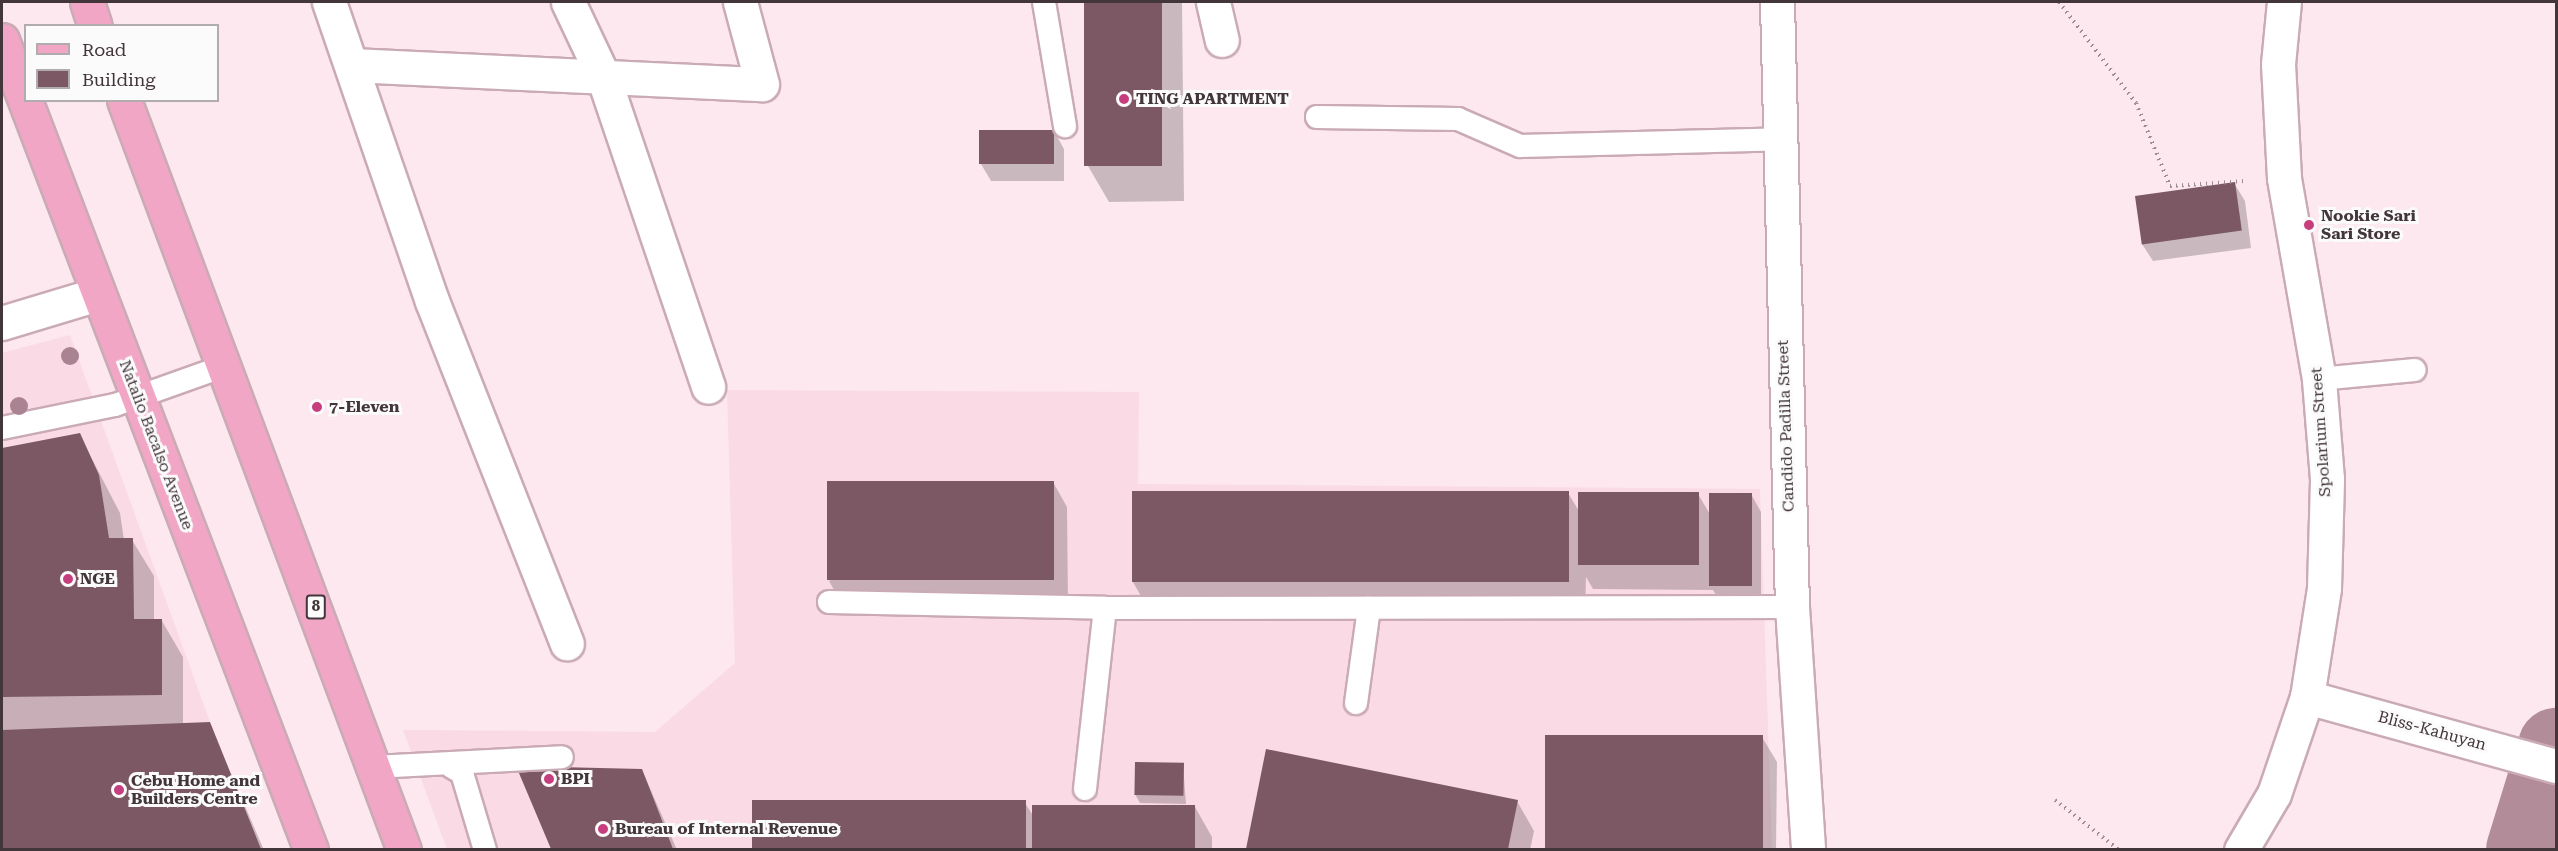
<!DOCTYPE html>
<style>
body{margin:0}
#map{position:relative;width:2558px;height:851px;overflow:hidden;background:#fce8ee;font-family:"Roboto Serif",serif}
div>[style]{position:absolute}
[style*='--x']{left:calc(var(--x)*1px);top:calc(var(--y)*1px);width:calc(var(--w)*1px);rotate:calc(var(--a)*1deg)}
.built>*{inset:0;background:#fadae5}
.shadow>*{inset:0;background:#0003}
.river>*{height:76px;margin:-38px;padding:0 38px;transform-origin:38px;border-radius:38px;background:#b28c99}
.building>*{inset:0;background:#7b5864;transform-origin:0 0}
.path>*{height:4px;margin-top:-2px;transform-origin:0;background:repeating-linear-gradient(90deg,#9c8b91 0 1.5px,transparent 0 6px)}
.roads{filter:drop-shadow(2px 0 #caabb5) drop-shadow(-2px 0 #caabb5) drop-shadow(0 2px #caabb5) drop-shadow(0 -2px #caabb5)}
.service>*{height:22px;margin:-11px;padding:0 11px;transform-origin:11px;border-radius:11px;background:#fff}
.minor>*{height:33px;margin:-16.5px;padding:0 16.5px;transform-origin:16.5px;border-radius:16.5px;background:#fff}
.secondary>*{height:33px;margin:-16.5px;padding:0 16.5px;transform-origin:16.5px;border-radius:16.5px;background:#fff}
.primary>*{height:33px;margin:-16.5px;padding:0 16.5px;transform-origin:16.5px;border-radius:16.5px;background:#f2a6c5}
.trees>*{width:18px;height:18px;margin:-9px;border-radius:50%;background:#a98392}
.dots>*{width:16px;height:16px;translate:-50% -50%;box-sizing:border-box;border:3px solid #fbfbfb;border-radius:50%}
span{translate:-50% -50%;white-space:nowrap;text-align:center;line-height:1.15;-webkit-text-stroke:6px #fbfbfb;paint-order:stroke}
.shield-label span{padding:2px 4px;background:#fbfbfb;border:2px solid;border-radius:4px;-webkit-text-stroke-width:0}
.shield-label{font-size:15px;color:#43363b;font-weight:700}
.poi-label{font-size:16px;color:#43363b;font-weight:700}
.left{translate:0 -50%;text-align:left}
.street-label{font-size:16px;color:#43363b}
.frame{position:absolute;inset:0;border:3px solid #43363b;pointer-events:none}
.legend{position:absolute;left:24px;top:24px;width:195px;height:78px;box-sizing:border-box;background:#fbfbfb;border:2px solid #b1acae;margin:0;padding:8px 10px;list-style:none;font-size:18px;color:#43363b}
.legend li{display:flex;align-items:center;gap:12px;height:30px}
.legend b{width:30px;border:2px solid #b1acae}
</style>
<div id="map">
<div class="built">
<div style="clip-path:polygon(70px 335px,210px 722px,2px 730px,2px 353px)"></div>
<div style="clip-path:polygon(727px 390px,1139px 392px,1138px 484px,1760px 489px,1772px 849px,447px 849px,403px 730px,655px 732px,735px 663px)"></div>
</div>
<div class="shadow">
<div style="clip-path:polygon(1085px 2px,1182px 2px,1184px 201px,1109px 202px,1088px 166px)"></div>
<div style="clip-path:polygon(1054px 131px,1064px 149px,1064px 181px,991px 181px,981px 164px)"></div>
<div style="clip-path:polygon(2234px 183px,2245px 201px,2251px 248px,2153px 261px,2142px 244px)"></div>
<div style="clip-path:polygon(79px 434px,120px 513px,124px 540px,132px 540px,154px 576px,154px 621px,162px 621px,183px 657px,183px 724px,209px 723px,264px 850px,2px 850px,2px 449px)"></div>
<div style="clip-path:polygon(1053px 482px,1067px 507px,1068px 605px,843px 606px,829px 581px)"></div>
<div style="clip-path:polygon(1568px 493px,1579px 511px,1698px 494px,1711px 516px,1751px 494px,1761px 512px,1761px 603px,1721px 603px,1713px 590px,1593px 589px,1586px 577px,1585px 611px,1150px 612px,1133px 582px)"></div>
<div style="clip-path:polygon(1547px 736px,1762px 737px,1777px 762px,1776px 850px,1546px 850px)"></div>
<div style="clip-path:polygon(1268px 751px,1517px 801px,1534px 831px,1530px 850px,1248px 850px)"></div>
<div style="clip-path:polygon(1183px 765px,1186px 804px,1140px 803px,1135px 794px)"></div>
<div style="clip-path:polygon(518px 767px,642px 770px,677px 850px,553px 850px)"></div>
<div style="clip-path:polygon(754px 802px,1025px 803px,1034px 817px,1195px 807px,1212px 837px,1212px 850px,753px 850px)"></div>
</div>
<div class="river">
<div style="--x:2524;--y:850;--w:109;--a:-72.9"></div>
</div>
<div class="building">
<div style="left:1084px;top:2px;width:78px;height:164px"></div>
<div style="left:979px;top:130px;width:75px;height:34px"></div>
<div style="left:2235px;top:182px;width:49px;height:101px;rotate:82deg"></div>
<div style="clip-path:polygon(80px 433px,99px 475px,109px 538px,133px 538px,134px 619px,162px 619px,162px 695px,2px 697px,2px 448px)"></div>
<div style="left:1054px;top:481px;width:99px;height:227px;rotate:90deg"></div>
<div style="left:1569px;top:491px;width:91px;height:437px;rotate:90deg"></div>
<div style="left:1578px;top:492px;width:121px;height:73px"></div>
<div style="left:1709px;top:493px;width:43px;height:93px"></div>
<div style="clip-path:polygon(210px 722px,261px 849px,2px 849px,2px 730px)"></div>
<div style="left:1545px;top:735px;width:218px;height:114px"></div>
<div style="clip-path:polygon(1266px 749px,1518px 800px,1508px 849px,1246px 849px)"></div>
<div style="left:1135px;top:762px;width:49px;height:33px;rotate:1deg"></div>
<div style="clip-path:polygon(516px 766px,642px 769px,673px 849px,551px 849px)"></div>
<div style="left:752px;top:800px;width:274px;height:49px"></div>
<div style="left:1195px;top:805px;width:44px;height:163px;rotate:90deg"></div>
</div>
<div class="path">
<div style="--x:2059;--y:2;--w:127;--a:52.7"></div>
<div style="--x:2136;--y:103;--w:90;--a:67.7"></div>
<div style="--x:2170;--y:186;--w:75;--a:-3.8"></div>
<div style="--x:2055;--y:800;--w:81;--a:38"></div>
</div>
<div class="roads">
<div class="service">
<div style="--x:1044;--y:2;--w:126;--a:80.4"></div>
<div style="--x:1317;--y:117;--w:141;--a:0.8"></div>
<div style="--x:1458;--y:119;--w:68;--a:23.5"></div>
<div style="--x:1520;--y:146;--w:262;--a:-1.5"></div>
<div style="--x:2319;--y:379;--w:96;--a:-5.4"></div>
<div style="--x:2;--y:428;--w:115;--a:-11.5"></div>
<div style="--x:115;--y:405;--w:114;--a:-19.6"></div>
<div style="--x:829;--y:602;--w:276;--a:1.2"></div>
<div style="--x:1105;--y:608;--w:687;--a:-0.08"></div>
<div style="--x:1356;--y:703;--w:96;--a:-82.2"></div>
<div style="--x:374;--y:767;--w:188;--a:-3"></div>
<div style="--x:452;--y:767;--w:12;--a:31"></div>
<div style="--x:462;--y:773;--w:80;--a:73.4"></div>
<div style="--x:1085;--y:789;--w:182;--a:-83.7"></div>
</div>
<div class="minor">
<div style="--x:329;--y:2;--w:316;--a:71"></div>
<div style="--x:432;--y:301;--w:368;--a:68.5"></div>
<div style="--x:568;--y:2;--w:82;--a:64.7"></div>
<div style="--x:603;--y:76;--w:328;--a:71.3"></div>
<div style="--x:1213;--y:2;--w:39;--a:77"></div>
<div style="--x:352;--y:65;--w:410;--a:2.7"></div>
<div style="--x:762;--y:84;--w:85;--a:-105"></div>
<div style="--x:2;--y:323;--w:100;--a:-16.8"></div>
<div style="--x:2307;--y:697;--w:258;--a:15.5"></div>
<div style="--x:2241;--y:850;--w:65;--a:-59.5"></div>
<div style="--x:2274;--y:794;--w:102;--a:-71.2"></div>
<div style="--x:2307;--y:697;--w:110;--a:-81.1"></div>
<div style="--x:2324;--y:588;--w:109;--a:-88.4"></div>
<div style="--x:2327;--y:479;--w:100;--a:-94.6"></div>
<div style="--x:2319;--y:379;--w:204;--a:-99.9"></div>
<div style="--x:2284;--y:178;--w:114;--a:-93"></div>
<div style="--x:2278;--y:64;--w:62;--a:-84.5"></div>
</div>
<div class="secondary">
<div style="--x:1777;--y:2;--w:605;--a:88.58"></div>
<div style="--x:1792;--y:607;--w:244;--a:86.2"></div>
</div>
<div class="primary">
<div style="--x:87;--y:2;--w:25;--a:72"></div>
<div style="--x:2;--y:40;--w:867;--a:69.12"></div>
<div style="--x:124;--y:100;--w:801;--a:69.53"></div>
</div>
</div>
<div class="trees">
<div style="left:70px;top:356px"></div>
<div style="left:19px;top:406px"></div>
</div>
<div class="dots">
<div style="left:1124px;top:99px;background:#c63e7d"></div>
<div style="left:2309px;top:225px;background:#c63e7d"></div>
<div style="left:317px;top:407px;background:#c63e7d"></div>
<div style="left:68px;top:579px;background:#c63e7d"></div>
<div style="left:549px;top:779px;background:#c63e7d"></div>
<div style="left:119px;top:790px;background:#c63e7d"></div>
<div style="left:603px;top:829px;background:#c63e7d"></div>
</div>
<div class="shield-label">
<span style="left:316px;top:607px">8</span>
</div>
<div class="poi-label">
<span class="left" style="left:1136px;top:99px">TING APARTMENT</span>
<span class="left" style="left:2321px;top:225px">Nookie Sari<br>Sari Store</span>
<span class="left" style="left:329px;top:407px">7-Eleven</span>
<span class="left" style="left:80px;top:579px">NGE</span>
<span class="left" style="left:561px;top:779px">BPI</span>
<span class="left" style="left:131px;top:790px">Cebu Home and<br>Builders Centre</span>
<span class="left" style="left:615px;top:829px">Bureau of Internal Revenue</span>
</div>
<div class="street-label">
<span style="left:1786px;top:426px;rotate:-92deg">Candido Padilla Street</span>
<span style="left:2321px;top:432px;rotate:-94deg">Spolarium Street</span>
<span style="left:156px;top:445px;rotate:69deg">Natalio Bacalso Avenue</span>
<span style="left:2432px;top:731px;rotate:15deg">Bliss-Kahuyan</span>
</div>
<div class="frame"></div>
<ul class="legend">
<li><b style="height:8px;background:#f2a6c5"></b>Road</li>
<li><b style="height:16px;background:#7b5864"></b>Building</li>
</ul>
</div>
